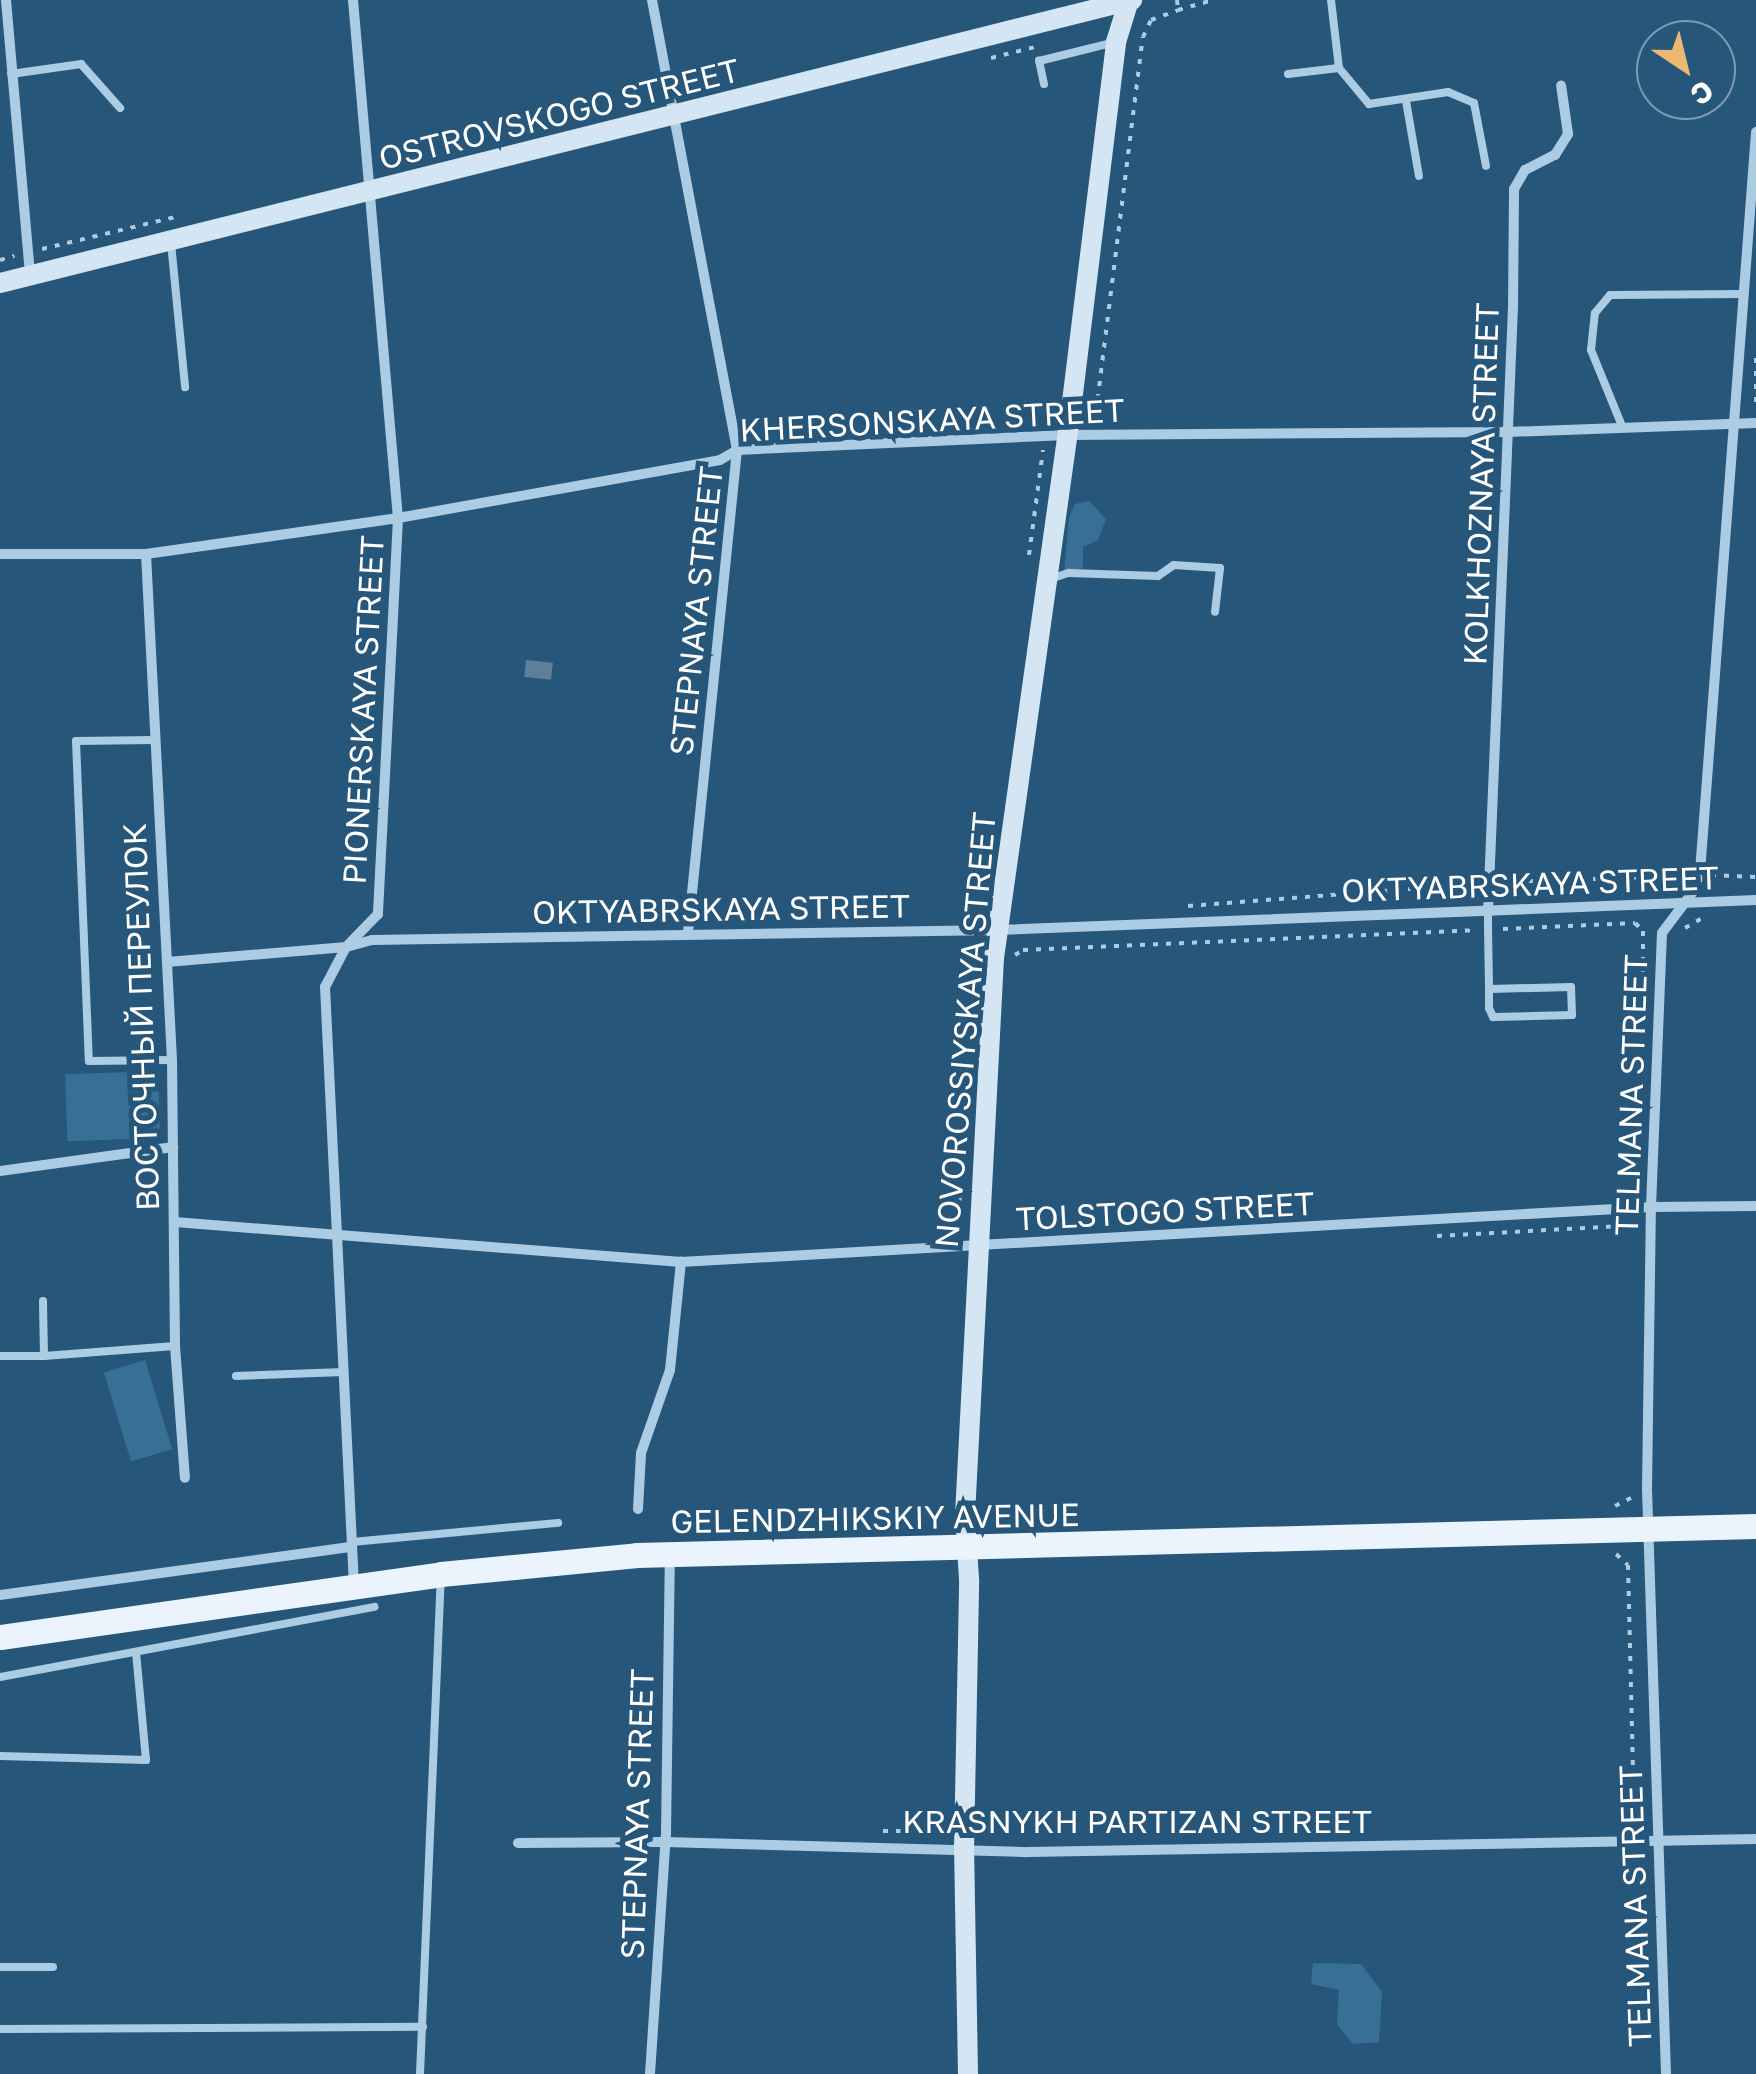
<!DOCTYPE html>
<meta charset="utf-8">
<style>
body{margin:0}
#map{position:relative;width:1756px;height:2074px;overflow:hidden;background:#27567b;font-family:"Golos Text",sans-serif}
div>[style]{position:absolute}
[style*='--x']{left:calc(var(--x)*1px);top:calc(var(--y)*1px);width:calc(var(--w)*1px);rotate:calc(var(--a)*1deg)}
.green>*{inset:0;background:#386f96;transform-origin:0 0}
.water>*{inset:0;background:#5d7f99;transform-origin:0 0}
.path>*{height:4px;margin-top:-2px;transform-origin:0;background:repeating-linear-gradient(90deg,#accce4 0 5px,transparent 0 13px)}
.lane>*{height:8px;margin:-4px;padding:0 4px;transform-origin:4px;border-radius:4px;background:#accce4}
.street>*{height:10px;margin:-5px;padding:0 5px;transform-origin:5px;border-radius:5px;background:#accce4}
.secondary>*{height:20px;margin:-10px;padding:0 10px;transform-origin:10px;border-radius:10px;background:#d4e6f4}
.primary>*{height:25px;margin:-12.5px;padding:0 12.5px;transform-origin:12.5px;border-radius:12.5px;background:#ebf4fc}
span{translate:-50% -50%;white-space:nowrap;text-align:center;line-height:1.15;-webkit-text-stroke:10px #27567b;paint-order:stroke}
.street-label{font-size:32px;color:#fff}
.north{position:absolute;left:1636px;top:20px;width:100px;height:100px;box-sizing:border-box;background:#27567b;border:2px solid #7d9ab0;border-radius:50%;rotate:145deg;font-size:28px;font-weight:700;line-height:40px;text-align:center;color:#fff}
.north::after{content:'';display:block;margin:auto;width:35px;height:45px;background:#ecb972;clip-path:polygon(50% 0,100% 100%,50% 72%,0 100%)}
</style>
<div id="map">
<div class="green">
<div style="clip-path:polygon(1089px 501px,1106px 519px,1098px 540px,1083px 547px,1083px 567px,1077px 573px,1064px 573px,1069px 517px,1075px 504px)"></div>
<div style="left:158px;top:1071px;width:67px;height:93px;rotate:88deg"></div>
<div style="left:145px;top:1360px;width:93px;height:43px;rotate:73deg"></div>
<div style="clip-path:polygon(1313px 1963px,1361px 1964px,1382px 1992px,1379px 2042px,1353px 2044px,1337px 2024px,1339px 1990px,1311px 1984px)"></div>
</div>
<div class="water">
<div style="left:526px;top:660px;width:27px;height:17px;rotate:6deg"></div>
</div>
<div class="path">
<div style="--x:1177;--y:0;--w:10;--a:84"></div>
<div style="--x:1178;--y:10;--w:37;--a:-16"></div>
<div style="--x:991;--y:58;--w:45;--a:-14"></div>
<div style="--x:42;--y:249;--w:141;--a:-13.5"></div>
<div style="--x:0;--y:260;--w:15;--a:-16"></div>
<div style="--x:1756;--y:358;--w:45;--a:90"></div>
<div style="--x:1091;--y:412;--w:5;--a:0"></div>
<div style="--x:1096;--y:412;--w:378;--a:-82.9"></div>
<div style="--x:1143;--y:37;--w:19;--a:-65"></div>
<div style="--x:1151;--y:20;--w:29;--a:-20"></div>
<div style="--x:1029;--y:555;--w:106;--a:-82.4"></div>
<div style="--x:1711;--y:875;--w:45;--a:2.5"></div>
<div style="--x:1502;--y:882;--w:181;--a:-1.9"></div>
<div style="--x:1188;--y:906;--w:286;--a:-4.4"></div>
<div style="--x:1685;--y:928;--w:20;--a:-30"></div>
<div style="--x:1503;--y:929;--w:132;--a:-2.6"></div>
<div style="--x:1635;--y:923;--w:11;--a:45"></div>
<div style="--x:1643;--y:931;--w:73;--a:90"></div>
<div style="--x:1015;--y:955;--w:9;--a:-32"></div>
<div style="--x:1023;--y:950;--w:451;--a:-2.5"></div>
<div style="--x:958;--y:1228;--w:93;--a:-86.9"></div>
<div style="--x:1437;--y:1236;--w:200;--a:-3.1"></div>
<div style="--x:1615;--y:1506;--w:20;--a:-27"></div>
<div style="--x:1616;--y:1554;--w:16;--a:43"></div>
<div style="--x:1628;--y:1565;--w:253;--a:88.6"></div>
<div style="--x:883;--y:1831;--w:61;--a:0"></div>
</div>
<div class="lane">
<div style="--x:1331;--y:0;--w:68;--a:83.3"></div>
<div style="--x:1339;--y:68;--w:47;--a:50.2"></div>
<div style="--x:1369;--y:104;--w:80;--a:-8.6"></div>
<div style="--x:1448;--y:92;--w:28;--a:23"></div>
<div style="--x:1474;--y:103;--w:64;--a:79.2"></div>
<div style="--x:11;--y:74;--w:71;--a:-8.1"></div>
<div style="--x:81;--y:64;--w:59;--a:48.4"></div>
<div style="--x:1288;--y:74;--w:51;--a:-6.7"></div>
<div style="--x:1044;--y:84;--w:24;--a:-102"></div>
<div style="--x:1039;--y:61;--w:75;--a:-13.9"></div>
<div style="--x:1406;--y:101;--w:76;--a:80.2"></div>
<div style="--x:171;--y:243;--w:145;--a:84.4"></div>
<div style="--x:1622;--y:426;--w:82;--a:-112.2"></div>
<div style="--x:1591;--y:350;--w:37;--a:-84"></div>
<div style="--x:1595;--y:313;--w:23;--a:-50"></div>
<div style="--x:1610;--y:295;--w:134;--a:-0.4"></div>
<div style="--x:1050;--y:579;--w:20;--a:-18"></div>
<div style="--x:1069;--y:573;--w:89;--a:1.9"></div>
<div style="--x:1158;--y:576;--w:19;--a:-35"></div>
<div style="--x:1174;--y:565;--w:46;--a:3.7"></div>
<div style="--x:1220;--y:568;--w:44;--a:96.5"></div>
<div style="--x:153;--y:740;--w:77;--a:179.3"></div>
<div style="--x:76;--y:741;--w:320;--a:87.7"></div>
<div style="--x:89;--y:1061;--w:83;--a:-0.7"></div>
<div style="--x:1488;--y:911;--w:18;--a:90"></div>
<div style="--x:1488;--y:929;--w:60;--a:89"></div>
<div style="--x:1489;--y:989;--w:19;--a:90"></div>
<div style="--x:1489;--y:1008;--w:10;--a:66"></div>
<div style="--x:1493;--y:1017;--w:79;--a:-1.5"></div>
<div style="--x:1572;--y:1015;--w:28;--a:-92"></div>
<div style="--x:1571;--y:987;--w:82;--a:178.6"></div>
<div style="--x:43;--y:1301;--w:55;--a:89"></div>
<div style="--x:44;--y:1356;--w:131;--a:-4.4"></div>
<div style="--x:0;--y:1356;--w:44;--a:0"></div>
<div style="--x:236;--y:1376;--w:108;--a:-2.1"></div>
<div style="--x:352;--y:1542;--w:207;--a:-5.3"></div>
<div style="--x:0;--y:1677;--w:381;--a:-10.6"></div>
<div style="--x:0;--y:1756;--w:146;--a:1.6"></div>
<div style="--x:146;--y:1760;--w:108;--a:-95.3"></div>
<div style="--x:0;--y:1967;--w:53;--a:0"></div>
<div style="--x:0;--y:2029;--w:423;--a:-0.3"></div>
<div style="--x:420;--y:2074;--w:495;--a:-87.6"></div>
</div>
<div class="street">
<div style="--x:6;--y:0;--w:276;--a:85"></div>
<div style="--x:353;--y:0;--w:520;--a:85.04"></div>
<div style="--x:398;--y:518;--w:397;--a:92.9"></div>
<div style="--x:378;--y:914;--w:46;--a:134.1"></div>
<div style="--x:346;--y:947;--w:45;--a:117.7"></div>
<div style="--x:325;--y:987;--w:600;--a:87.23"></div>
<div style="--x:652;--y:0;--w:458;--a:79.3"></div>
<div style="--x:737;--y:450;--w:487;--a:95.8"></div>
<div style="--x:0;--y:554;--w:146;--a:0"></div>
<div style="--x:146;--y:554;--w:255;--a:-8.1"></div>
<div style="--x:398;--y:518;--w:327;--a:-10.2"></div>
<div style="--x:720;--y:460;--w:20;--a:-30"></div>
<div style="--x:737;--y:450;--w:330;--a:-2.6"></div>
<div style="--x:1067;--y:435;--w:441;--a:-0.4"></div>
<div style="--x:1508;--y:432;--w:248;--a:-2.1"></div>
<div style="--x:146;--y:554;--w:507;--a:87.06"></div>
<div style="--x:172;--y:1060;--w:286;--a:89.4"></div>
<div style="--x:175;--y:1346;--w:132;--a:85.7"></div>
<div style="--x:1488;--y:911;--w:605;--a:-87.63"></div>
<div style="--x:1513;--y:307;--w:118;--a:-89.5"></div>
<div style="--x:1514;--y:189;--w:22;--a:-60"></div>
<div style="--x:1525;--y:170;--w:34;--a:-27"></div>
<div style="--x:1555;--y:155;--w:25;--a:-58"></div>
<div style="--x:1568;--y:134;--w:49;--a:-98.1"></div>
<div style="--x:167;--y:962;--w:180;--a:-4.8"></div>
<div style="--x:346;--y:947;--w:27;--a:-15"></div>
<div style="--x:372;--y:940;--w:625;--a:-0.92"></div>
<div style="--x:997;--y:930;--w:760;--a:-2.26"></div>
<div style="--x:0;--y:1171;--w:175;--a:-7.9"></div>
<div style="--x:175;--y:1222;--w:508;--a:4.52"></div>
<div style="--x:681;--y:1262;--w:972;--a:-3.25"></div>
<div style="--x:1651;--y:1207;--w:105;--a:-0.5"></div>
<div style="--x:638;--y:1509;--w:56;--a:-86.9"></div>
<div style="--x:641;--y:1453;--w:88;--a:-70.7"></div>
<div style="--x:670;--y:1370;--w:109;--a:-84.2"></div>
<div style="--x:0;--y:1595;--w:355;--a:-7.8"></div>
<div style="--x:518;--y:1843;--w:147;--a:-0.4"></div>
<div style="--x:665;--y:1842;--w:363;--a:1.6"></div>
<div style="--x:1028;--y:1852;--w:728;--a:-1.02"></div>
<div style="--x:650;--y:2074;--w:242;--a:-86.2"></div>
<div style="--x:666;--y:1833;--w:277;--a:-89.2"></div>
<div style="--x:1666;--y:2074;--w:586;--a:-91.86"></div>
<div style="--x:1647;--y:1488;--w:281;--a:-89.2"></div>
<div style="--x:1651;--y:1207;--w:274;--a:-87.7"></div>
<div style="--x:1662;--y:933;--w:55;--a:-53.1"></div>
<div style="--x:1695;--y:889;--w:18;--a:-74"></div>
<div style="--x:1700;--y:872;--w:742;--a:-85.67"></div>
</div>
<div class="secondary">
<div style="--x:0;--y:283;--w:1167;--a:-14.04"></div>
<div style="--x:968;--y:2074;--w:224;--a:-91"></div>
<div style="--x:964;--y:1850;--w:271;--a:-88.9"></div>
<div style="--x:969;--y:1579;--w:64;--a:-93.6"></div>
<div style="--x:965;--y:1515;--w:558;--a:-87.02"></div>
<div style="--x:994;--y:958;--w:553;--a:-82"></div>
<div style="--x:1071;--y:410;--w:371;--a:-83"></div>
<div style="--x:1116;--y:42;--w:44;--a:-72.8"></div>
</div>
<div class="primary">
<div style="--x:0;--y:1637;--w:445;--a:-8.1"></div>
<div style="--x:441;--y:1574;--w:197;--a:-5.5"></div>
<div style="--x:637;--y:1555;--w:1119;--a:-1.48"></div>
</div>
<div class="street-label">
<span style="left:559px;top:114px;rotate:-14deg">OSTROVSKOGO STREET</span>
<span style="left:932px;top:420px;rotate:-3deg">KHERSONSKAYA STREET</span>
<span style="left:1481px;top:484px;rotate:-88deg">KOLKHOZNAYA STREET</span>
<span style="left:696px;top:611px;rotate:-84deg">STEPNAYA STREET</span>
<span style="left:363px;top:710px;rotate:-87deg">PIONERSKAYA STREET</span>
<span style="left:1530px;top:884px;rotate:-2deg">OKTYABRSKAYA STREET</span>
<span style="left:721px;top:909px;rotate:-1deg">OKTYABRSKAYA STREET</span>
<span style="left:141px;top:1017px;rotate:-92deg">ВОСТОЧНЫЙ ПЕРЕУЛОК</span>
<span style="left:965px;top:1030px;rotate:-85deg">NOVOROSSIYSKAYA STREET</span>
<span style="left:1631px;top:1095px;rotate:-88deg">TELMANA STREET</span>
<span style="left:1165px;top:1211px;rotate:-3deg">TOLSTOGO STREET</span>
<span style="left:875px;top:1518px;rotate:-1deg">GELENDZHIKSKIY AVENUE</span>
<span style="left:637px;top:1814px;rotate:-88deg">STEPNAYA STREET</span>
<span style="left:1137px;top:1821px">KRASNYKH PARTIZAN STREET</span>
<span style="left:1635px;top:1906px;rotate:-92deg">TELMANA STREET</span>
</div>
<div class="north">С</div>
</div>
